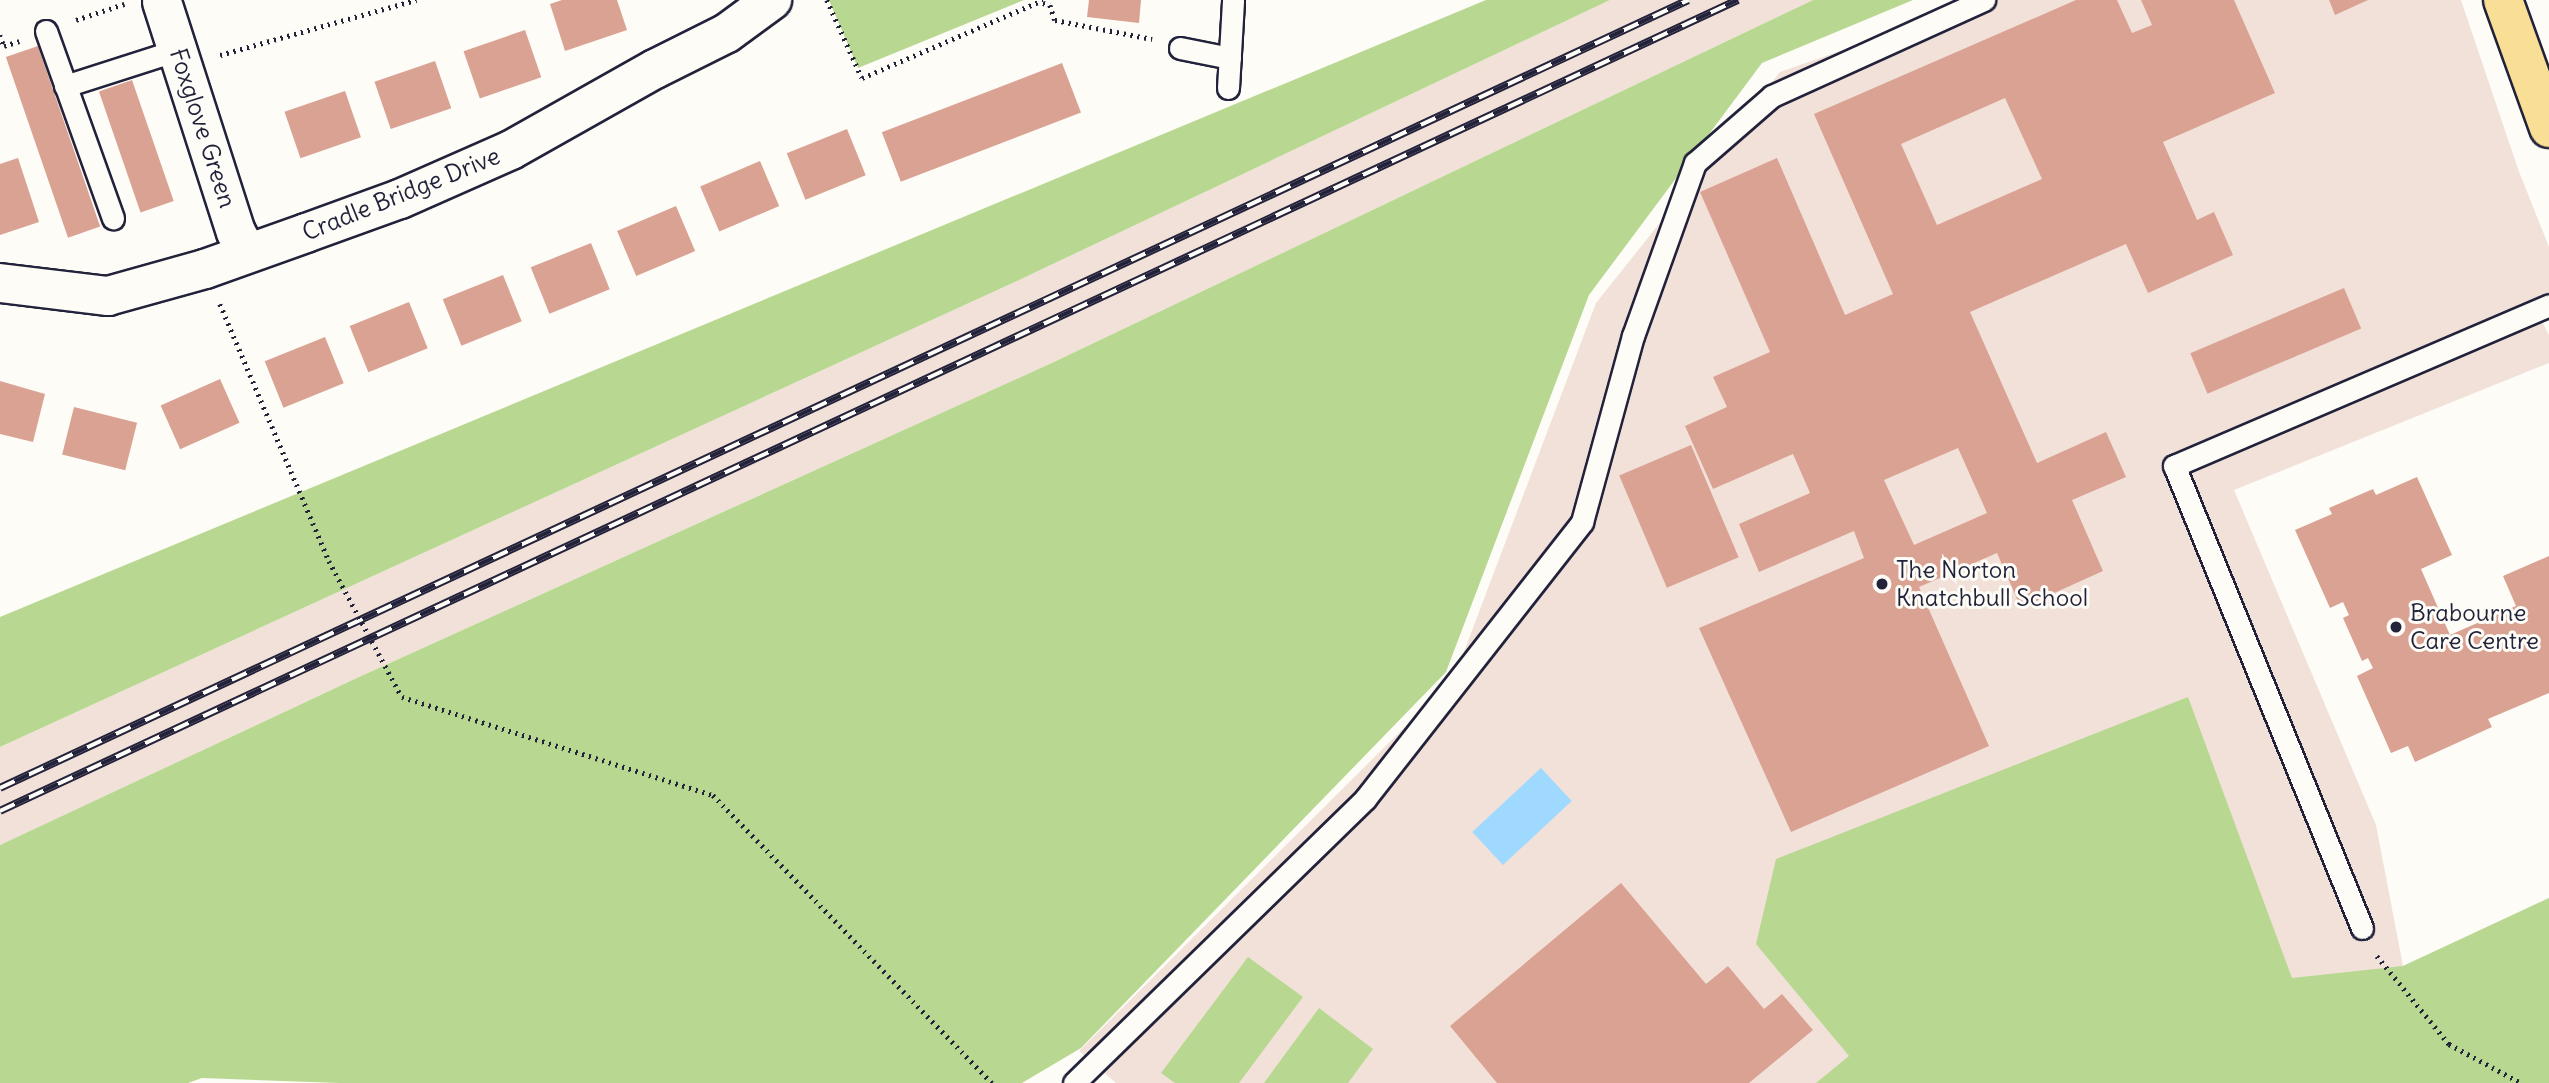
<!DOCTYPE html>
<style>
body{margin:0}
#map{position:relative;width:2549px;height:1083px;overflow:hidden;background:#fdfcf7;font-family:Delius,sans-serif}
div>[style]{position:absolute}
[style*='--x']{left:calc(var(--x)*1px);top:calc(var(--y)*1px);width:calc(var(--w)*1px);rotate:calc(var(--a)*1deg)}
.built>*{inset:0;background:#f2e1d9}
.green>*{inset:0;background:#b8d891}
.water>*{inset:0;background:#9fd9ff;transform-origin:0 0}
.building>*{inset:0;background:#daa293;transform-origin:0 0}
.path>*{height:4.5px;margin-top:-2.25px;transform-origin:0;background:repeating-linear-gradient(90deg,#22223b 0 2px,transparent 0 7px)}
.roads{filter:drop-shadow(2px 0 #22223b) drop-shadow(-2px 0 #22223b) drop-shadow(0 2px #22223b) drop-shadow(0 -2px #22223b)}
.lane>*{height:21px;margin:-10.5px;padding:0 10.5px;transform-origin:10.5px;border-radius:10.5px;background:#fdfcf7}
.street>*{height:38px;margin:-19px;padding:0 19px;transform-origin:19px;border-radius:19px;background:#fdfcf7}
.primary>*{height:38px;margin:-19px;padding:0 19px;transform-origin:19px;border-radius:19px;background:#f9df96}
.rail>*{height:8px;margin-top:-4px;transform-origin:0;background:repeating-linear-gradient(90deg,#fdfcf7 0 16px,#22223b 0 32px);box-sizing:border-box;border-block:2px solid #22223b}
.path-bridge>*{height:4.5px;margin-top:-2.25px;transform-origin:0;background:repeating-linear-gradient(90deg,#22223b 0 2px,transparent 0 7px)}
.dots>*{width:19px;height:19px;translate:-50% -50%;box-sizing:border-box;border:4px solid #fdfcf7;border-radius:50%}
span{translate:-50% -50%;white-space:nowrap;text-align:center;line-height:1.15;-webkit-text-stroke:6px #fdfcf7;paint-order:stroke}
.street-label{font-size:24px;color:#22223b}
.poi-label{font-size:24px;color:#22223b}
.left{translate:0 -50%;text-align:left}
</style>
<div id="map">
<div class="built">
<div style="clip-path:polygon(1610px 0,1813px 0,1056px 361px,359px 677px,0 845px,0 747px,1017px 281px)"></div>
<div style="clip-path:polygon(1986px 0,2461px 0,2518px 169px,2549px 247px,2549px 305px,2537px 312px,2549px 335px,2549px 363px,2234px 490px,2376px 825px,2403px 966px,2549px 898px,2549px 1083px,1116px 1083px,1079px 1051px,1454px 678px,1596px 303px,1780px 72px)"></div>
</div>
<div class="green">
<div style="clip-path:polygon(829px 0,1024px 0,858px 68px)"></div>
<div style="clip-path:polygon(1486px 0,1610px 0,1017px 281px,0 747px,0 617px)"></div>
<div style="clip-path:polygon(1813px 0,1913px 0,1762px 63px,1589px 295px,1446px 672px,1081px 1048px,1022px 1083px,340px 1083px,202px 1078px,188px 1083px,0 1083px,0 845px,359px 677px,1056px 361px)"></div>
<div style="clip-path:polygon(2188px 697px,2292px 978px,2403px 966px,2549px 898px,2549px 1083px,1816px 1083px,1849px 1056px,1756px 944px,1776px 859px)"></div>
<div style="clip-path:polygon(1248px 957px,1303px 997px,1239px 1083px,1175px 1083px,1161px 1073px)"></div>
<div style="clip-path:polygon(1319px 1008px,1373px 1049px,1348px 1083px,1264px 1083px)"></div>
</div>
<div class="water">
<div style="left:1541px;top:768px;width:45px;height:94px;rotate:47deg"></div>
</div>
<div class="building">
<div style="clip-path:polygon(562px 0,617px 0,627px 30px,565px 51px,550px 4px)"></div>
<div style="clip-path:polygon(1089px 0,1141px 0,1139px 23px,1087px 17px)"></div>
<div style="clip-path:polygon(evenodd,2076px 0,2117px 0,2132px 33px,2152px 25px,2141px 0,2234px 0,2275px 93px,2163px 142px,2197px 220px,2214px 212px,2233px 255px,2148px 293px,2126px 244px,1970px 312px,2037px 463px,2106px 432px,2126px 477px,2072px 500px,2103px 571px,2021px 608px,1997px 553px,1919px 587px,1989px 746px,1791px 832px,1699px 628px,1864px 558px,1854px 531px,1759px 572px,1739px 524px,1810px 493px,1793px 454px,1713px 489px,1685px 426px,1727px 407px,1713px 377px,1770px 352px,1700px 192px,1777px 158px,1845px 315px,1893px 294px,1814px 114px,2076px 0,2005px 98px,2042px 179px,1937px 225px,1901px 144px,2005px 98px,2076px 0,1958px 448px,1987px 513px,1914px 545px,1884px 480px,1958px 448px)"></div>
<div style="clip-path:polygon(2329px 0,2368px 0,2335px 15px)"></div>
<div style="left:525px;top:30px;width:50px;height:65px;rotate:71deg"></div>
<div style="left:38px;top:46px;width:191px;height:34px;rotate:71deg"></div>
<div style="left:435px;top:61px;width:50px;height:64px;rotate:71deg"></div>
<div style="left:1062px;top:63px;width:53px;height:193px;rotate:69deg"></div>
<div style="left:132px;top:80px;width:128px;height:35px;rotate:71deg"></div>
<div style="left:345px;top:91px;width:49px;height:64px;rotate:71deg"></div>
<div style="left:847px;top:129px;width:50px;height:65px;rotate:68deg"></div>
<div style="clip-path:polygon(18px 158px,39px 222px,0 235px,0 164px)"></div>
<div style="left:760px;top:161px;width:49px;height:65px;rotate:67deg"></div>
<div style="left:676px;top:206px;width:49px;height:64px;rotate:67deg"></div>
<div style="left:591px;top:243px;width:50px;height:65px;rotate:68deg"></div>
<div style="left:503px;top:275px;width:50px;height:65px;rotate:68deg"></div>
<div style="left:2344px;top:288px;width:44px;height:167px;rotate:67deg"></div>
<div style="left:409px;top:302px;width:50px;height:64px;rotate:68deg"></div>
<div style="left:325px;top:337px;width:50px;height:65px;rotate:68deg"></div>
<div style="left:220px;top:379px;width:48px;height:65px;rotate:66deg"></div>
<div style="clip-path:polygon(0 381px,45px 394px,33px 442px,0 434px)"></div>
<div style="left:74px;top:407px;width:65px;height:49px;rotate:14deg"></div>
<div style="left:1691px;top:445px;width:122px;height:78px;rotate:67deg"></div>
<div style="clip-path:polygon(2417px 477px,2452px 555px,2421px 569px,2450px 635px,2516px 606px,2503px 576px,2549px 556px,2549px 693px,2488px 719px,2492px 727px,2415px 762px,2408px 746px,2391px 753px,2357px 676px,2373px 668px,2368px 658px,2362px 661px,2343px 618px,2349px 615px,2343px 602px,2330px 608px,2295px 530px,2332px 514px,2329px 508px,2373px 489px,2376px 495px)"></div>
<div style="clip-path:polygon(1621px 883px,1706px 984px,1728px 966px,1764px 1009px,1782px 994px,1813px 1030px,1749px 1083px,1497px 1083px,1450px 1026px)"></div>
</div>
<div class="path">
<div style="--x:827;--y:0;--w:85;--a:65.8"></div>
<div style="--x:862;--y:78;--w:197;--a:-23.3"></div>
<div style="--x:1043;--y:3;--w:7;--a:16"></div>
<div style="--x:1050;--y:5;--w:16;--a:72"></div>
<div style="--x:1055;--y:20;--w:99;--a:11.1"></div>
<div style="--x:76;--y:20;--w:51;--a:-18.4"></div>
<div style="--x:0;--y:35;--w:12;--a:70"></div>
<div style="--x:4;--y:46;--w:16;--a:-18"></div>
<div style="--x:220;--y:55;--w:204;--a:-15.7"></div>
<div style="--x:220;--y:304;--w:279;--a:67"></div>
<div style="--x:402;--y:697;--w:326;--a:17.5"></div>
<div style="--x:713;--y:795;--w:401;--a:45.9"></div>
<div style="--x:2377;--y:956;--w:114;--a:50.7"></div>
<div style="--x:2449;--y:1044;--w:82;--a:28.4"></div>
</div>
<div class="roads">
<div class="lane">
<div style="--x:46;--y:31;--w:199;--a:70.3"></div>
<div style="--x:1180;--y:48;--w:51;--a:11.3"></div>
<div style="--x:65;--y:86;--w:118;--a:-17.8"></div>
<div style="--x:1228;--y:88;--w:88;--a:-86.7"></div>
<div style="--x:2362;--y:928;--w:499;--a:-112.1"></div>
<div style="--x:2174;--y:466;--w:408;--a:-23.2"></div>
<div style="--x:1074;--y:1083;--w:407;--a:-44.3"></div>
<div style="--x:1365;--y:799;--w:352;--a:-51.9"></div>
<div style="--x:1582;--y:522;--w:193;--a:-74.7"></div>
<div style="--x:1633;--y:336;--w:184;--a:-70.3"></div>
<div style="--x:1695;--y:163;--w:102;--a:-41"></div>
<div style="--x:1772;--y:96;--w:233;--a:-24.4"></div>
</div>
<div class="street">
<div style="--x:162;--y:2;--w:242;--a:72.2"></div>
<div style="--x:236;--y:232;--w:24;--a:62"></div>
<div style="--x:0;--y:283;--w:109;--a:6.9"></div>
<div style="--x:108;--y:296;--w:101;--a:-15.6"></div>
<div style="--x:205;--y:269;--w:107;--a:-19.6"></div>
<div style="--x:306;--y:233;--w:100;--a:-19.9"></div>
<div style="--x:400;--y:199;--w:121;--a:-23.8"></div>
<div style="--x:511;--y:150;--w:165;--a:-29.4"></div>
<div style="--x:655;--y:69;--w:80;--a:-26.6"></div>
<div style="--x:727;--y:33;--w:56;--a:-36.3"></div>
</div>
<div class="primary">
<div style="--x:2503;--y:0;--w:136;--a:70.2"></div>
</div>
</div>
<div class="rail">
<div style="--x:0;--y:788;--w:1863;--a:-25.02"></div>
<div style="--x:0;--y:811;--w:1918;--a:-25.02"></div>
</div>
<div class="path-bridge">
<div style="--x:329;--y:561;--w:154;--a:61.8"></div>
</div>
<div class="dots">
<div style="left:1882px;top:584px;background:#22223b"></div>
<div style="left:2396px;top:627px;background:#22223b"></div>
</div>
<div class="street-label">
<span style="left:203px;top:128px;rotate:72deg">Foxglove Green</span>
<span style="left:401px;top:194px;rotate:-22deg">Cradle Bridge Drive</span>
</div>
<div class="poi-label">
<span class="left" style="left:1896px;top:584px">The Norton<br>Knatchbull School</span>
<span class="left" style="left:2410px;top:627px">Brabourne<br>Care Centre</span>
</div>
</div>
